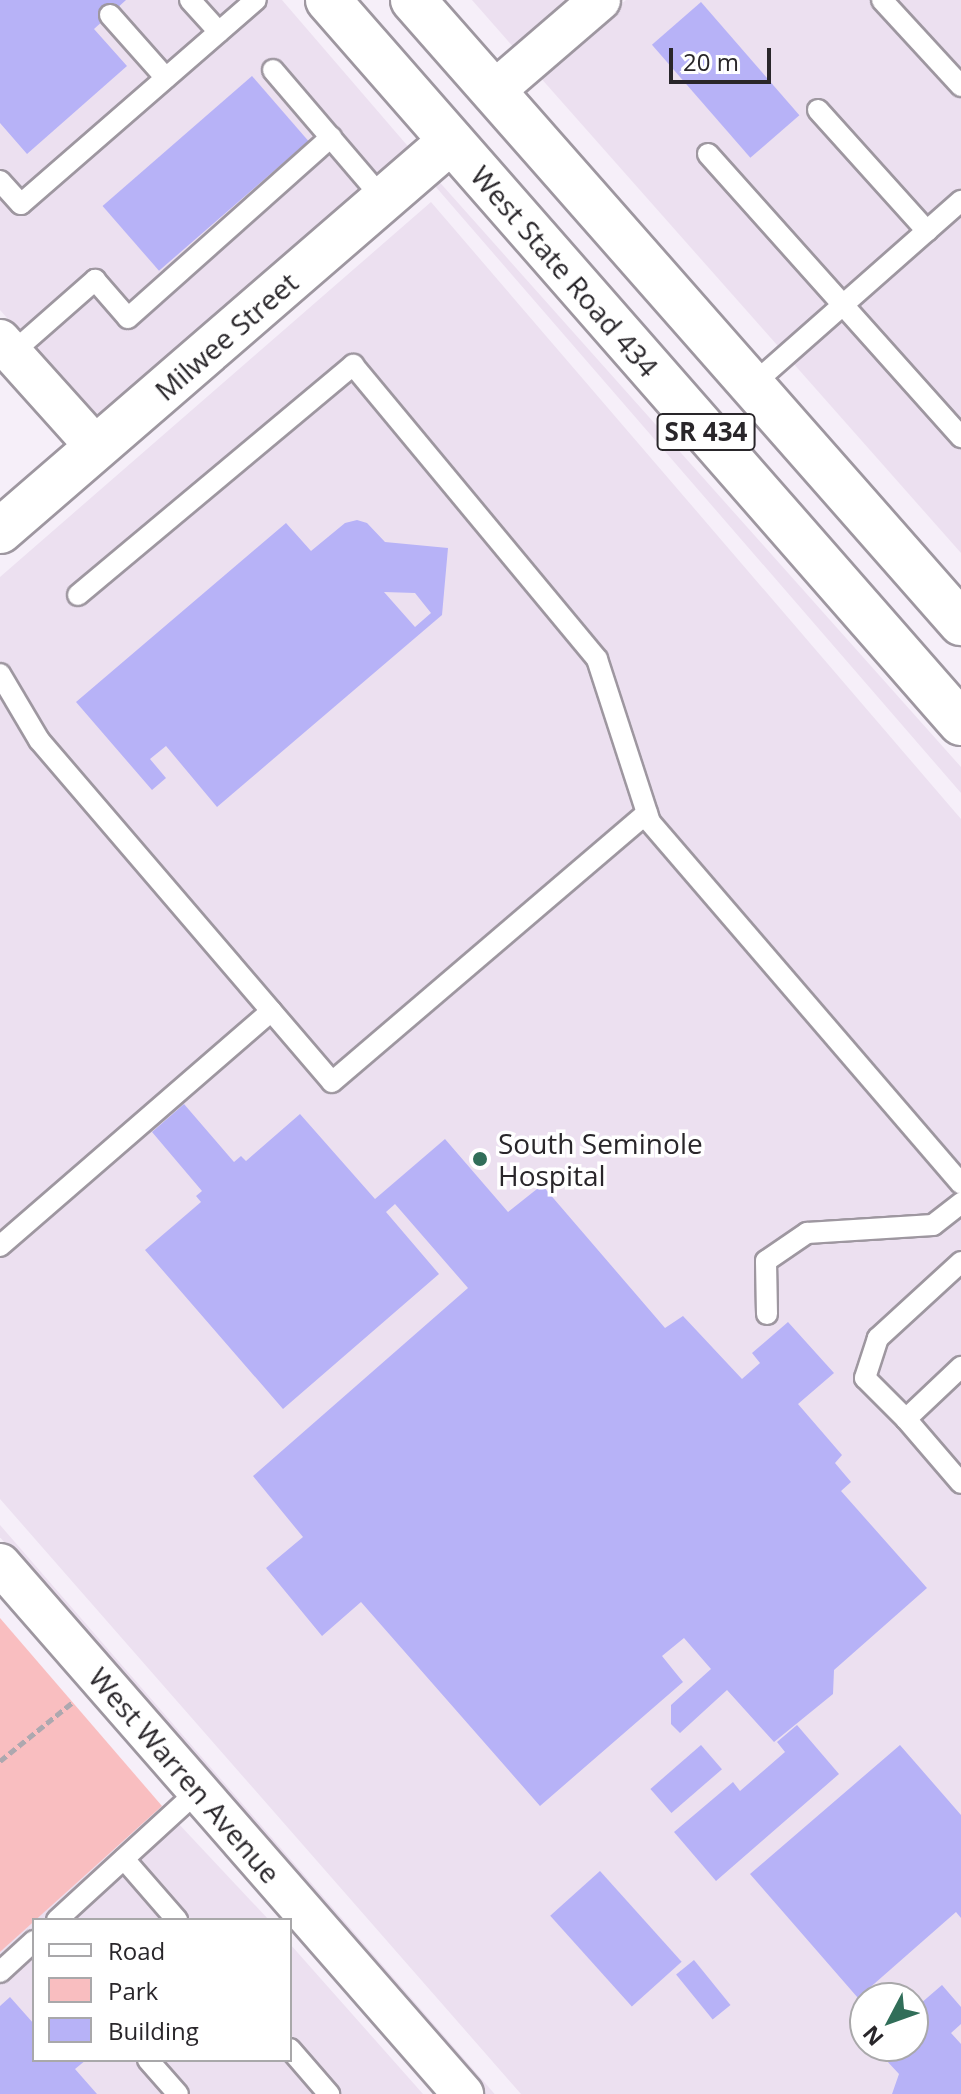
<!DOCTYPE html>
<style>
body{margin:0}
#map{position:relative;width:961px;height:2094px;overflow:hidden;background:#f6eff9;font-family:"Open Sans",sans-serif}
div>[style]{position:absolute}
[style*='--x']{left:calc(var(--x)*1px);top:calc(var(--y)*1px);width:calc(var(--w)*1px);rotate:calc(var(--a)*1deg)}
.built>*{inset:0;background:#ece0f0;transform-origin:0 0}
.green>*{inset:0;background:#f9bec0}
.building>*{inset:0;background:#b7b2f7;transform-origin:0 0}
.path>*{height:5px;margin-top:-2.5px;transform-origin:0;background:repeating-linear-gradient(90deg,#ada8af 0 8px,transparent 0 12px)}
.roads{filter:drop-shadow(2px 0 #9e97a0) drop-shadow(-2px 0 #9e97a0) drop-shadow(0 2px #9e97a0) drop-shadow(0 -2px #9e97a0)}
.lane>*{height:20px;margin:-10px;padding:0 10px;transform-origin:10px;border-radius:10px;background:#fff}
.street>*{height:40px;margin:-20px;padding:0 20px;transform-origin:20px;border-radius:20px;background:#fff}
.secondary>*{height:44px;margin:-22px;padding:0 22px;transform-origin:22px;border-radius:22px;background:#fff}
.primary>*{height:44px;margin:-22px;padding:0 22px;transform-origin:22px;border-radius:22px;background:#fff}
.dots>*{width:22px;height:22px;translate:-50% -50%;box-sizing:border-box;border:4px solid #fff;border-radius:50%}
span{translate:-50% -50%;white-space:nowrap;text-align:center;line-height:1.15;-webkit-text-stroke:7px #fff;paint-order:stroke}
.shield-label span{padding:2px 6px;background:#fff;border:2px solid;border-radius:6px;-webkit-text-stroke-width:0}
.shield-label{font-size:26px;color:#29262a;font-weight:700}
.street-label{font-size:28px;color:#29262a}
.poi-label{font-size:28px;color:#29262a}
.left{translate:0 -50%;text-align:left}
.legend{position:absolute;left:32px;top:1918px;width:260px;height:144px;box-sizing:border-box;background:#fff;border:2px solid #a9a8aa;margin:0;padding:10px 14px;list-style:none;font-size:24px;color:#29262a}
.legend li{display:flex;align-items:center;gap:16px;height:40px}
.legend b{width:40px;border:2px solid #a9a8aa}
.north{position:absolute;left:849px;top:1982px;width:80px;height:80px;box-sizing:border-box;background:#fff;border:2px solid #a9a8aa;border-radius:50%;rotate:229deg;font-size:22px;font-weight:700;line-height:32px;text-align:center;color:#29262a}
.north::after{content:'';display:block;margin:auto;width:28px;height:36px;background:#316e59;clip-path:polygon(50% 0,100% 100%,50% 72%,0 100%)}
.scale{position:absolute;left:669px;top:48px;width:102px;height:36px;box-sizing:border-box;border:4px solid #29262a;border-top:0;padding-left:10px;font-size:24px;line-height:28px;white-space:nowrap;color:#29262a;-webkit-text-stroke:6px #fff;paint-order:stroke}
</style>
<div id="map">
<div class="built">
<div style="clip-path:polygon(0 0,282px 0,412px 151px,100px 423px,0 310px)"></div>
<div style="clip-path:polygon(472px 0,573px 0,516px 50px)"></div>
<div style="clip-path:polygon(626px 0,961px 0,961px 553px,539px 76px)"></div>
<div style="clip-path:polygon(435px 177px,961px 767px,961px 793px,435px 186px,421px 191px,0 557px)"></div>
<div style="clip-path:polygon(evenodd,431px 202px,961px 819px,961px 2094px,521px 2094px,0 1499px,0 577px,431px 202px,865px 1998px,913px 1998px,913px 2046px,865px 2046px,865px 1998px)"></div>
<div style="left:0;top:1525px;width:756px;height:8px;rotate:49deg"></div>
<div style="clip-path:polygon(162px 1806px,269px 1920px,35px 1920px)"></div>
<div style="clip-path:polygon(34px 1921px,34px 2060px,290px 2060px,290px 1944px,423px 2094px,0 2094px,0 1952px)"></div>
</div>
<div class="green">
<div style="clip-path:polygon(0 1618px,162px 1806px,0 1952px)"></div>
</div>
<div class="building">
<div style="clip-path:polygon(0 0,126px 0,94px 29px,127px 66px,27px 154px,0 123px)"></div>
<div style="left:701px;top:2px;width:150px;height:65px;rotate:49deg"></div>
<div style="left:252px;top:76px;width:86px;height:198px;rotate:49deg"></div>
<div style="clip-path:polygon(evenodd,357px 520px,367px 523px,385px 542px,448px 548px,442px 615px,217px 807px,166px 746px,150px 759px,166px 778px,152px 790px,76px 702px,286px 523px,311px 551px,345px 523px,357px 520px,384px 592px,415px 593px,431px 613px,415px 627px,384px 592px)"></div>
<div style="clip-path:polygon(184px 1104px,234px 1162px,241px 1156px,246px 1161px,300px 1114px,375px 1199px,445px 1139px,508px 1212px,542px 1185px,665px 1328px,683px 1316px,742px 1379px,760px 1363px,752px 1353px,788px 1322px,834px 1373px,798px 1404px,842px 1455px,835px 1463px,851px 1482px,841px 1491px,927px 1588px,834px 1670px,833px 1694px,774px 1742px,727px 1690px,680px 1733px,671px 1724px,671px 1705px,711px 1669px,684px 1638px,662px 1656px,683px 1682px,540px 1806px,361px 1602px,322px 1636px,266px 1568px,303px 1537px,253px 1476px,468px 1288px,395px 1204px,386px 1212px,439px 1274px,283px 1409px,145px 1250px,201px 1202px,196px 1196px,202px 1191px,152px 1132px)"></div>
<div style="clip-path:polygon(797px 1725px,839px 1774px,716px 1881px,674px 1832px,733px 1782px,740px 1791px,785px 1752px,777px 1742px)"></div>
<div style="left:701px;top:1745px;width:32px;height:67px;rotate:49deg"></div>
<div style="clip-path:polygon(900px 1745px,961px 1815px,961px 1918px,956px 1912px,858px 1998px,750px 1874px)"></div>
<div style="left:600px;top:1871px;width:122px;height:67px;rotate:48deg"></div>
<div style="left:694px;top:1960px;width:58px;height:23px;rotate:51deg"></div>
<div style="clip-path:polygon(942px 1985px,961px 2007px,961px 2024px,951px 2033px,961px 2044px,961px 2094px,892px 2094px,899px 2074px,873px 2046px,913px 2046px,913px 2010px)"></div>
<div style="clip-path:polygon(10px 1997px,34px 2024px,34px 2060px,86px 2060px,75px 2069px,97px 2094px,0 2094px,0 2006px)"></div>
</div>
<div class="path">
<div style="--x:0;--y:1761;--w:95;--a:-39"></div>
</div>
<div class="roads">
<div class="lane">
<div style="--x:190;--y:0;--w:43;--a:47.8"></div>
<div style="--x:882;--y:0;--w:117;--a:47.4"></div>
<div style="--x:110;--y:15;--w:84;--a:48.4"></div>
<div style="--x:273;--y:70;--w:170;--a:49.5"></div>
<div style="--x:818;--y:110;--w:163;--a:48"></div>
<div style="--x:708;--y:154;--w:380;--a:48.2"></div>
<div style="--x:0;--y:181;--w:31;--a:48"></div>
<div style="--x:21;--y:204;--w:311;--a:-41"></div>
<div style="--x:12;--y:353;--w:111;--a:-41.3"></div>
<div style="--x:95;--y:280;--w:50;--a:49"></div>
<div style="--x:128;--y:318;--w:272;--a:-41.7"></div>
<div style="--x:751;--y:386;--w:280;--a:-41.4"></div>
<div style="--x:78;--y:595;--w:359;--a:-39.9"></div>
<div style="--x:353;--y:365;--w:382;--a:50.3"></div>
<div style="--x:597;--y:659;--w:171;--a:72"></div>
<div style="--x:650;--y:822;--w:477;--a:49.3"></div>
<div style="--x:0;--y:674;--w:77;--a:59.4"></div>
<div style="--x:39;--y:740;--w:450;--a:49.4"></div>
<div style="--x:332;--y:1082;--w:414;--a:-40.5"></div>
<div style="--x:0;--y:1246;--w:359;--a:-40.9"></div>
<div style="--x:961;--y:1262;--w:113;--a:137.5"></div>
<div style="--x:878;--y:1338;--w:42;--a:108"></div>
<div style="--x:865;--y:1378;--w:58;--a:45"></div>
<div style="--x:906;--y:1419;--w:76;--a:-43.4"></div>
<div style="--x:767;--y:1314;--w:53;--a:-91.1"></div>
<div style="--x:766;--y:1261;--w:50;--a:-34.3"></div>
<div style="--x:807;--y:1233;--w:126;--a:-3.6"></div>
<div style="--x:933;--y:1225;--w:36;--a:-38"></div>
<div style="--x:906;--y:1419;--w:84;--a:49.3"></div>
<div style="--x:124;--y:1859;--w:81;--a:49"></div>
<div style="--x:57;--y:1920;--w:193;--a:-42.5"></div>
<div style="--x:0;--y:1972;--w:46;--a:-42.4"></div>
<div style="--x:290;--y:2049;--w:60;--a:49.1"></div>
<div style="--x:148;--y:2060;--w:45;--a:48.6"></div>
</div>
<div class="street">
<div style="--x:493;--y:92;--w:141;--a:-40.7"></div>
<div style="--x:0;--y:340;--w:145;--a:48.1"></div>
<div style="--x:0;--y:1564;--w:704;--a:48.86"></div>
</div>
<div class="secondary">
<div style="--x:0;--y:531;--w:596;--a:-40.85"></div>
</div>
<div class="primary">
<div style="--x:328;--y:0;--w:961;--a:48.8"></div>
<div style="--x:413;--y:0;--w:830;--a:48.66"></div>
</div>
</div>
<div class="dots">
<div style="left:480px;top:1159px;background:#316e59"></div>
</div>
<div class="shield-label">
<span style="left:706px;top:432px">SR 434</span>
</div>
<div class="street-label">
<span style="left:565px;top:271px;rotate:49deg">West State Road 434</span>
<span style="left:226px;top:336px;rotate:-41deg">Milwee Street</span>
<span style="left:185px;top:1775px;rotate:49deg">West Warren Avenue</span>
</div>
<div class="poi-label">
<span class="left" style="left:498px;top:1159px">South Seminole<br>Hospital</span>
</div>
<ul class="legend">
<li><b style="height:10px;background:#fff"></b>Road</li>
<li><b style="height:22px;background:#f9bec0"></b>Park</li>
<li><b style="height:22px;background:#b7b2f7"></b>Building</li>
</ul>
<div class="north">N</div>
<div class="scale">20 m</div>
</div>
